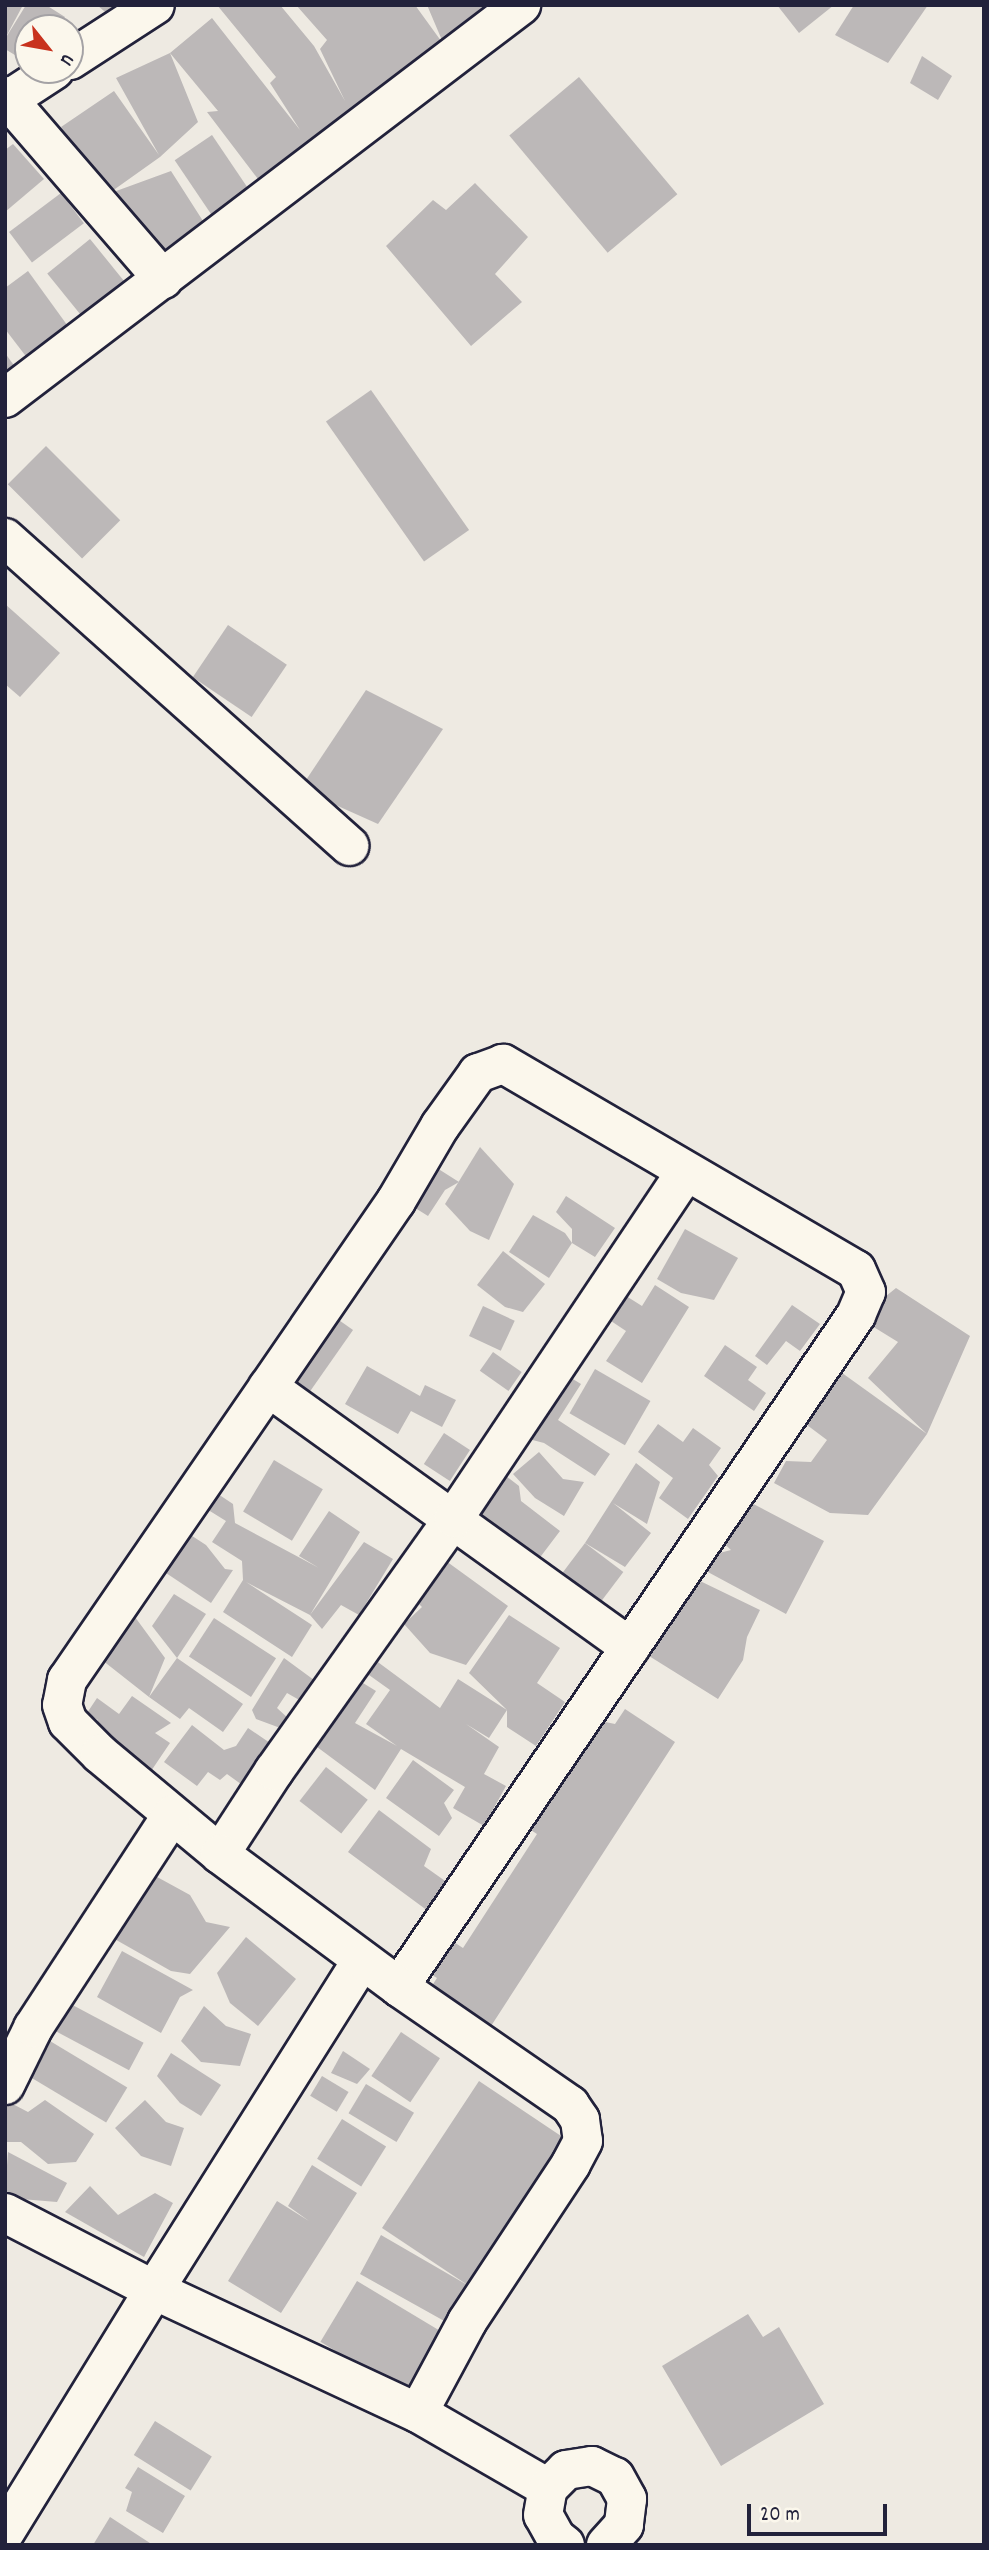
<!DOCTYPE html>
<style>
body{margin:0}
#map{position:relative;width:989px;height:2550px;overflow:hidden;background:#eeeae2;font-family:Dekko,sans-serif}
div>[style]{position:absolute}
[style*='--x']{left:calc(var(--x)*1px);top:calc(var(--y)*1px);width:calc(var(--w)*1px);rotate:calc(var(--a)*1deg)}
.building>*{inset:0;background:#bcb8b8;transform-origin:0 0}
.roads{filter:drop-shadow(2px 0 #22223b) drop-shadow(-2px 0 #22223b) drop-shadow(0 2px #22223b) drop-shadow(0 -2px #22223b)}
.minor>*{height:38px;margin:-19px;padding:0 19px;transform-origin:19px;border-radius:19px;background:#fbf7ec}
.tertiary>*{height:38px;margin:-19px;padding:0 19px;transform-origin:19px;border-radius:19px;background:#fbf7ec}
span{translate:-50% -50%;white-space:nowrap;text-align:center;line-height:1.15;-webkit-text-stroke:5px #fbf7ec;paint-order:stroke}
.frame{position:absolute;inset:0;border:7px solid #22223b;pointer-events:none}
.north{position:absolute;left:14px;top:14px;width:70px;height:70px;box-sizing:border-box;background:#fbf7ec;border:2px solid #a4a2a5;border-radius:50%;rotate:121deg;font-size:19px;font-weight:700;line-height:28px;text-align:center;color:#22223b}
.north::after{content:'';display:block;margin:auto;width:24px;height:32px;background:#c8321e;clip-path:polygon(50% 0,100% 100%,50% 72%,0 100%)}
.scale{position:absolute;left:747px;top:2504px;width:140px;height:32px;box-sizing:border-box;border:4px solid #22223b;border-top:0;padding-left:9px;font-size:21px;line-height:24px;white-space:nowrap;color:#22223b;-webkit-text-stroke:5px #fbf7ec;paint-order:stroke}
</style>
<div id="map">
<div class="building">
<div style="clip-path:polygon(5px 5px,23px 5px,7px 35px,5px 34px)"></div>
<div style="clip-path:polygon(26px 5px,46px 5px,65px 17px,58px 28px,28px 28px,28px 63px,5px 49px,5px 39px)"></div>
<div style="clip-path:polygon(97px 5px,120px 5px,111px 17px)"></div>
<div style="clip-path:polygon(217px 5px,280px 5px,314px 46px,345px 101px,320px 49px,327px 40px,296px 5px,415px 5px,444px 45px,427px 5px,505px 5px,261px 183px,207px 112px,218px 111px,170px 53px,198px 122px,160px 157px,108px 194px,171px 171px,203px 221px,159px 253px,108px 194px,61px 127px,114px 91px,159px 155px,116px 78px,170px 53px,212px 18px,300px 130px,270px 83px,276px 77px)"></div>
<div style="clip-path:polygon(777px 5px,834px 5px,799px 33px)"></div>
<div style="clip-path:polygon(854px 5px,928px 5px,888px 63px,835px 35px)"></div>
<div style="clip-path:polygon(922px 56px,952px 76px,938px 100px,910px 83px)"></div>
<div style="left:579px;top:77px;width:153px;height:91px;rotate:50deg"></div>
<div style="left:212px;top:135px;width:71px;height:45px;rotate:56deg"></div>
<div style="clip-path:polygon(13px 144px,44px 179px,5px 212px,5px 150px)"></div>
<div style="clip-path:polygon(475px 183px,528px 237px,495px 274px,522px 302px,471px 346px,386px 246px,433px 200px,446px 210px)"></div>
<div style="left:61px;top:193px;width:38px;height:65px;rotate:53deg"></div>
<div style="left:90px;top:239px;width:63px;height:55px;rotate:51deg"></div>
<div style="clip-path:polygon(28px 271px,70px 329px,28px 359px,5px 329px,5px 288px)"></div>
<div style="clip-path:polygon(5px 353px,18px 371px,5px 380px)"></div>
<div style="left:371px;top:390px;width:171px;height:55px;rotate:55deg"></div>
<div style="left:46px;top:446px;width:105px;height:54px;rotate:45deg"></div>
<div style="clip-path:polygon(5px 604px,60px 653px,20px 697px,5px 684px)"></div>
<div style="left:228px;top:625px;width:71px;height:63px;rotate:34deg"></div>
<div style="clip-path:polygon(366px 690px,443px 729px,378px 824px,300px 789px)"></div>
<div style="clip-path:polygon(480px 1147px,514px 1184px,489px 1240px,470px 1231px,445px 1204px)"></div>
<div style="clip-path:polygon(429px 1163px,459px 1182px,445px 1190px,428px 1216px,404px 1201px)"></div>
<div style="clip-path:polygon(566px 1196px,615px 1228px,595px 1257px,572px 1243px,572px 1229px,556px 1212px)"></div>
<div style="clip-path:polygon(533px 1215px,565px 1233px,572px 1243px,549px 1278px,509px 1252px)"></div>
<div style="clip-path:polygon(685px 1229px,738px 1258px,714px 1300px,681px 1293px,657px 1279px)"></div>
<div style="clip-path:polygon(503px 1251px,545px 1284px,523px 1312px,505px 1307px,477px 1285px)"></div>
<div style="clip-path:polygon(655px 1285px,689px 1307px,642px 1383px,606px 1361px,626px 1331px,599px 1313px,615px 1289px,642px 1306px)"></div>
<div style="clip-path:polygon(896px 1288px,970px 1336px,927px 1434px,868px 1515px,830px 1513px,774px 1483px,786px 1461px,811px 1462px,827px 1440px,795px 1416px,831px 1365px,927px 1434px,868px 1378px,898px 1342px,859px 1318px)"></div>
<div style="clip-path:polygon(792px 1305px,820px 1324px,800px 1351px,786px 1341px,767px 1365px,755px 1356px)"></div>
<div style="left:483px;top:1306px;width:35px;height:33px;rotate:25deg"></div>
<div style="left:326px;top:1311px;width:33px;height:84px;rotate:35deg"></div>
<div style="clip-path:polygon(725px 1345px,757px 1367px,748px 1380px,766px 1393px,754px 1411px,704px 1376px)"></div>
<div style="left:493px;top:1352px;width:35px;height:23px;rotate:35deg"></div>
<div style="clip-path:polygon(367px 1366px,420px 1396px,425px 1385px,456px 1400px,442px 1427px,411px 1411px,398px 1434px,345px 1404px)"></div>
<div style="left:595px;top:1369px;width:64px;height:51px;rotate:30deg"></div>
<div style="clip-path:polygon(563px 1373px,581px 1384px,558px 1420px,610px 1454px,595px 1476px,544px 1443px,521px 1437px)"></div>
<div style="clip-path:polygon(658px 1424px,683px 1442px,693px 1428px,721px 1448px,709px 1465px,718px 1476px,688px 1519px,659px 1498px,673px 1478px,638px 1452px)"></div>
<div style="left:444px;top:1433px;width:31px;height:37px;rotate:33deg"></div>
<div style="clip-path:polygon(539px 1452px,563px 1479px,584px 1482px,564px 1516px,535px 1498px,513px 1474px)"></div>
<div style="left:274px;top:1460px;width:57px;height:60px;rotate:31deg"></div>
<div style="clip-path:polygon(636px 1463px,660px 1482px,647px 1524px,613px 1503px,651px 1533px,625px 1567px,585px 1543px)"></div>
<div style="clip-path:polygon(498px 1470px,519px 1486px,521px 1501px,560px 1531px,535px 1564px,466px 1511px)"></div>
<div style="clip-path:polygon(215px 1492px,233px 1504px,235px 1523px,319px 1568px,299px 1556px,329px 1511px,360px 1532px,310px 1615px,364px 1542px,393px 1559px,359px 1615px,341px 1605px,322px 1629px,310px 1615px,246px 1582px,312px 1625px,292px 1657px,223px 1612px,243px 1580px,242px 1561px,212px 1542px,226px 1521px,205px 1508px)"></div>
<div style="clip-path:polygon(738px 1496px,824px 1541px,786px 1614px,706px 1571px,708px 1556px,731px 1550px,717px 1537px)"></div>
<div style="clip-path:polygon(186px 1532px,206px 1545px,225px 1569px,233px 1570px,211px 1603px,160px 1569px)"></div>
<div style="left:585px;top:1543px;width:48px;height:48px;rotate:37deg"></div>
<div style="clip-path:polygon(446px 1561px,508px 1606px,466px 1665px,430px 1653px,404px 1624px,422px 1607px,410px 1595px)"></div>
<div style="clip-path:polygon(698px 1580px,760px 1610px,747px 1637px,743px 1660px,718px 1699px,641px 1651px)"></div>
<div style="clip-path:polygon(174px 1594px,206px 1614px,177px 1658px,152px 1626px)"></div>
<div style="clip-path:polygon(509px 1615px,560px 1648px,537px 1683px,565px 1702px,536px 1746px,507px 1727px,507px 1710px,489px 1738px,466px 1724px,499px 1747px,484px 1774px,506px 1786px,484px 1826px,453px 1808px,465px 1787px,401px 1749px,375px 1790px,309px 1741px,350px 1675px,376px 1691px,355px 1723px,397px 1746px,366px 1724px,390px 1690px,362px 1670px,371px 1657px,440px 1708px,458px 1679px,507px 1710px,469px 1673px)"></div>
<div style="clip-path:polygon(135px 1617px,165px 1658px,149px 1697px,177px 1658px,243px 1704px,223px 1732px,189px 1708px,180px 1719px,149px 1697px,102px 1660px)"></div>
<div style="left:214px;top:1618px;width:74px;height:46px;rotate:33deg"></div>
<div style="clip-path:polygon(284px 1658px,314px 1680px,301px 1701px,287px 1693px,277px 1708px,289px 1719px,283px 1729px,256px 1719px,252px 1710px)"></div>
<div style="clip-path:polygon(132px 1696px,171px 1723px,155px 1733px,170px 1743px,145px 1780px,85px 1739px,98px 1720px,87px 1713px,97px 1698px,119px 1714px)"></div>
<div style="clip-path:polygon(625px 1709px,675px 1742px,482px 2040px,422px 2001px,437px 1978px,422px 1969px,443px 1935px,463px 1948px,537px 1834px,523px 1825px,591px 1719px,615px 1724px)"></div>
<div style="clip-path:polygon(192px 1725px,224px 1750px,236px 1746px,248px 1728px,273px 1745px,245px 1787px,227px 1774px,220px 1780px,208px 1772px,197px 1786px,164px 1762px)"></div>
<div style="clip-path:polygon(413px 1760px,454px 1790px,444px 1803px,452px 1818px,439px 1836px,386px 1798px)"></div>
<div style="left:326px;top:1767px;width:53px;height:43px;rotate:38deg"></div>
<div style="clip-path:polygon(379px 1810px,431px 1849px,424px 1866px,448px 1883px,428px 1911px,348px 1852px)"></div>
<div style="clip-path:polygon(148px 1872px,190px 1895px,206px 1922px,230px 1927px,190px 1974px,171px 1971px,111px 1937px)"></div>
<div style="clip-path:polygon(246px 1937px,296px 1979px,258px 2026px,230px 2003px,217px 1973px)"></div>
<div style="clip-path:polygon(122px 1951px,193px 1990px,180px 1997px,161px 2033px,97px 1997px)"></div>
<div style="left:65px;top:2001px;width:89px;height:31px;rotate:28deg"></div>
<div style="clip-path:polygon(204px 2006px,226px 2026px,251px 2034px,240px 2066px,201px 2062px,181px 2041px)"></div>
<div style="left:401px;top:2032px;width:47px;height:53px;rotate:34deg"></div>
<div style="left:45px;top:2038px;width:96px;height:41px;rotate:31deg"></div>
<div style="clip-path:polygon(343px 2051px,370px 2069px,357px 2084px,331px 2073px)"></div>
<div style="clip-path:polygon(171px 2053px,221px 2085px,201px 2116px,180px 2103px,157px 2076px)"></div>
<div style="left:322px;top:2076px;width:31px;height:23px;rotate:31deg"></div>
<div style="clip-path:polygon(479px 2081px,567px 2140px,455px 2327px,360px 2274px,381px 2235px,469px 2286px,382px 2228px)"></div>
<div style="left:366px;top:2084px;width:56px;height:34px;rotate:31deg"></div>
<div style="clip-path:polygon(45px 2100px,94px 2134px,76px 2162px,48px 2164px,21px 2142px,5px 2142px,7px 2101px,28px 2112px)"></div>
<div style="clip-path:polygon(145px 2100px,166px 2122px,184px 2128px,171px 2166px,141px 2156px,115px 2128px)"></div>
<div style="left:342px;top:2119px;width:52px;height:47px;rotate:32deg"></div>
<div style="clip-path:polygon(8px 2152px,67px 2183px,57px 2202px,21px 2199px,5px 2192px)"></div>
<div style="clip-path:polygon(312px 2165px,357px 2193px,281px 2313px,228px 2281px,277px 2201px,309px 2221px,288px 2206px)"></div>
<div style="clip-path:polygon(90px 2186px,118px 2215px,155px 2193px,173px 2203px,144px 2257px,65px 2212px)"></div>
<div style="left:357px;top:2281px;width:102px;height:71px;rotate:31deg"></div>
<div style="clip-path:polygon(748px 2314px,763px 2337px,779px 2327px,824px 2404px,721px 2466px,662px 2366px)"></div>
<div style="left:155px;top:2421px;width:67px;height:40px;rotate:32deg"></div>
<div style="clip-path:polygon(138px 2467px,185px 2496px,163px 2533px,126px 2511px,132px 2492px,125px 2488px)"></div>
<div style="clip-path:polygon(110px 2517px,153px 2545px,93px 2545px)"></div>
</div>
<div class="roads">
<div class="minor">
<div style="--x:70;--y:60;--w:101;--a:-32.9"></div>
<div style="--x:5;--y:96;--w:242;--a:49.2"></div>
<div style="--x:5;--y:102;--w:59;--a:-33.1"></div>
<div style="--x:5;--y:538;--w:462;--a:41.8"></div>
<div style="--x:268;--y:1387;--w:446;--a:35.7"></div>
<div style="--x:220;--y:1854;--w:99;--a:-57"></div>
<div style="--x:274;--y:1771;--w:310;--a:-54.6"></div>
<div style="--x:454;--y:1518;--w:415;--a:-56.2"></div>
<div style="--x:362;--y:1960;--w:390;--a:122.2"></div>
<div style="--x:154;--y:2290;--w:291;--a:25"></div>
<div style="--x:418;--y:2413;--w:150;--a:30"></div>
<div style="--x:399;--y:1987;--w:813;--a:-55.78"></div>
<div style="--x:856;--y:1315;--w:25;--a:-67"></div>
<div style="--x:866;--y:1292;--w:24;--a:-114"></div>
<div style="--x:856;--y:1270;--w:409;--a:-149.7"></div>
<div style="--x:503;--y:1064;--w:27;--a:160"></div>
<div style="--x:478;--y:1073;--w:65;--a:125.6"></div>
<div style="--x:440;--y:1126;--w:87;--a:120.4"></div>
<div style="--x:396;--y:1201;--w:581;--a:124.48"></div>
<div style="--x:67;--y:1680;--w:25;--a:101"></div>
<div style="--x:62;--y:1705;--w:18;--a:71"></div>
<div style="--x:68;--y:1722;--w:45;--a:45"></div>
<div style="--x:100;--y:1754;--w:156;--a:39.8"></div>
<div style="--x:220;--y:1854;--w:223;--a:36.6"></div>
<div style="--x:399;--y:1987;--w:208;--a:34.6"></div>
<div style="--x:570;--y:2105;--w:18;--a:56"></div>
<div style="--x:580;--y:2120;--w:21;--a:82"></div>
<div style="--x:583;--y:2141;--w:26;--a:118"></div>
<div style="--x:571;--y:2164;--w:189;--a:123.4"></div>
<div style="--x:467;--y:2322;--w:103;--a:118.3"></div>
<div style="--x:5;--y:2085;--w:64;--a:-63.8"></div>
<div style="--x:33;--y:2028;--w:254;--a:-56.9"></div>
<div style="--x:5;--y:2213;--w:168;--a:27.3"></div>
<div style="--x:154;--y:2290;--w:284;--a:121.6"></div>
<div style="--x:565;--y:2545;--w:11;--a:-142"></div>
<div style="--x:556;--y:2538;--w:26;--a:-119"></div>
<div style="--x:543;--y:2515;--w:27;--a:-80"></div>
<div style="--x:548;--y:2488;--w:25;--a:-45"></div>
<div style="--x:566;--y:2470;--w:26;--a:-9"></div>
<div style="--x:592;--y:2466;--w:25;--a:26"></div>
<div style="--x:615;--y:2477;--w:25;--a:61"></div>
<div style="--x:627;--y:2499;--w:26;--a:97"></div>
<div style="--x:624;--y:2525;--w:27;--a:132"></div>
</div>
<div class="tertiary">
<div style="--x:5;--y:398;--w:649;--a:-37.29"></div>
</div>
</div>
<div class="frame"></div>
<div class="north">U</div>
<div class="scale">20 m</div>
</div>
